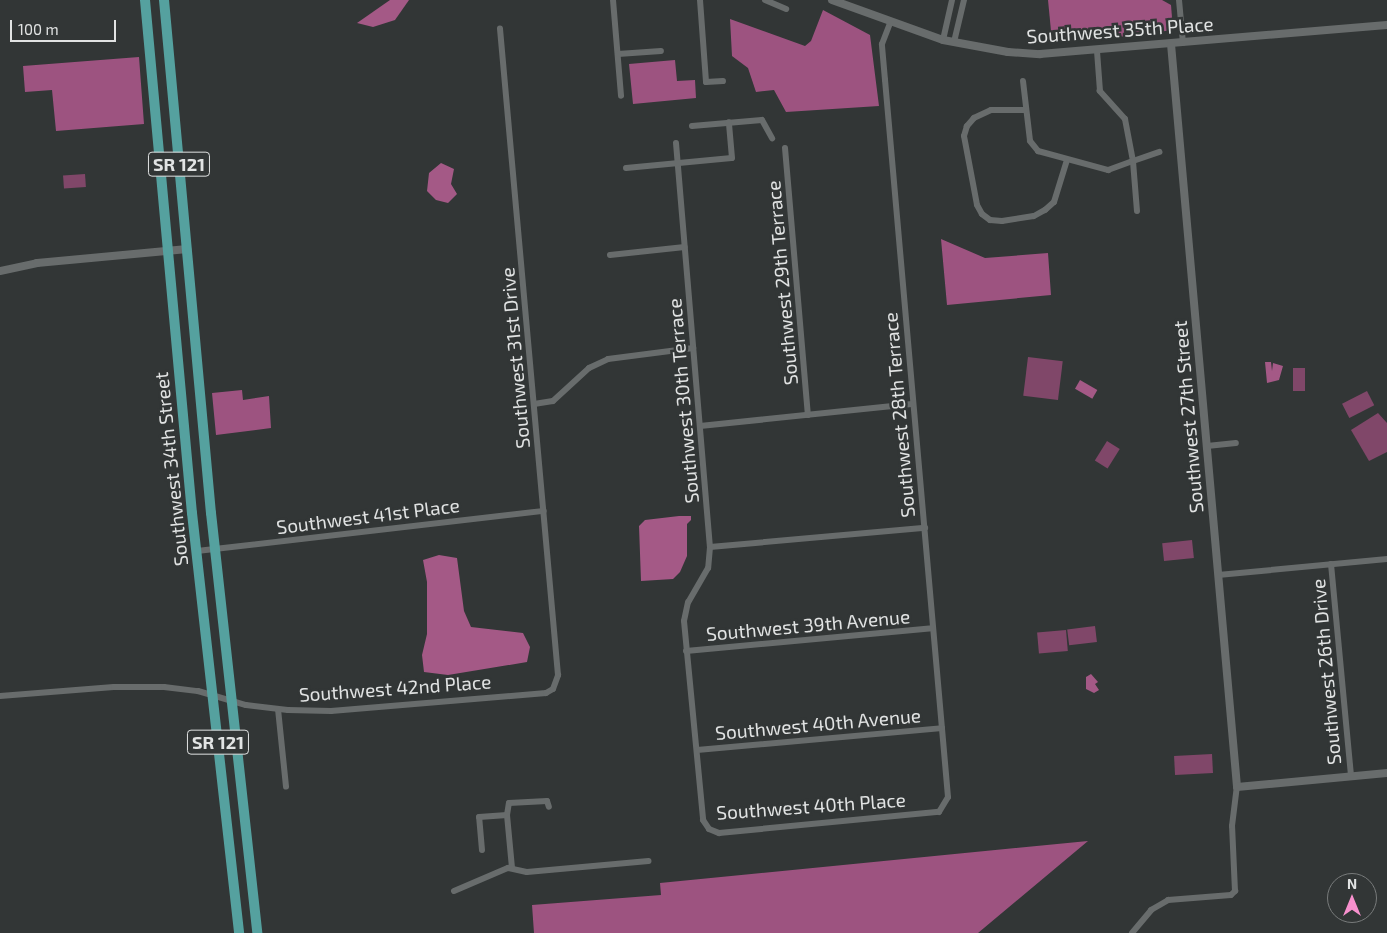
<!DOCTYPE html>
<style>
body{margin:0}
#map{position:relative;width:1387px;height:933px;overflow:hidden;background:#323636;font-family:"Exo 2",sans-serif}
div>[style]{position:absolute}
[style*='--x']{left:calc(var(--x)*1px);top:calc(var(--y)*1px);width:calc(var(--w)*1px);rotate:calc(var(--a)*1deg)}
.green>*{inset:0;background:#804769;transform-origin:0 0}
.forest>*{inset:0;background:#9d5380}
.water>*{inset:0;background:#a45986;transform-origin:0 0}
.minor>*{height:6px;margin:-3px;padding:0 3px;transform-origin:3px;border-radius:3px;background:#686c6c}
.tertiary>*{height:8px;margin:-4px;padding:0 4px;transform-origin:4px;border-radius:4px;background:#686c6c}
.primary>*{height:10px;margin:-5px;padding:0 5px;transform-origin:5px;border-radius:5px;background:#55a19f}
span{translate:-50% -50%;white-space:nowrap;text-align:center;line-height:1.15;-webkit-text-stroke:5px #323636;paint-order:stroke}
.shield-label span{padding:1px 4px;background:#323636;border:1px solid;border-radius:4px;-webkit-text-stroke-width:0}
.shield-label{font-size:18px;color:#e1e3e3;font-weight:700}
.street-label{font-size:19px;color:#e1e3e3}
.north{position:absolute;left:1327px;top:873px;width:50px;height:50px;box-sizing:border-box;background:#323636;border:1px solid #787b7b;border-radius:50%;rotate:0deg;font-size:14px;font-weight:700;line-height:20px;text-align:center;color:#e1e3e3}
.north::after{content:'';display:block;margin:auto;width:18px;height:22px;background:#f790cd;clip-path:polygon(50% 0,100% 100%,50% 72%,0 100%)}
.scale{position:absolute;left:10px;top:20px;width:106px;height:22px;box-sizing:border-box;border:2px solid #e1e3e3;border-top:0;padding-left:6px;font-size:15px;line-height:18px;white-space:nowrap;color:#e1e3e3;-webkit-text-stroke:4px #323636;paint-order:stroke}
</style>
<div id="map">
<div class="green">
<div style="left:85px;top:174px;width:13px;height:22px;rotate:86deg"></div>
<div style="left:1028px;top:357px;width:35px;height:39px;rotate:7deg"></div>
<div style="left:1293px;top:368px;width:12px;height:23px"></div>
<div style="left:1367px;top:391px;width:16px;height:28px;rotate:63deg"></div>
<div style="clip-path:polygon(1378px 413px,1387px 423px,1387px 452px,1369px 461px,1351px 430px)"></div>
<div style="left:1107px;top:441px;width:15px;height:23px;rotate:32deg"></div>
<div style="left:1192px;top:540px;width:18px;height:30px;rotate:84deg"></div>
<div style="left:1095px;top:626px;width:16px;height:28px;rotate:83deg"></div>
<div style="left:1066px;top:630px;width:21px;height:29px;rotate:85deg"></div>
<div style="left:1212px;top:754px;width:19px;height:38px;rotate:87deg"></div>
</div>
<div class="forest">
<div style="clip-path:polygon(1048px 0,1162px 0,1171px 5px,1173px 30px,1104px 39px,1052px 41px)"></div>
<div style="clip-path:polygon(823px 10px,870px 35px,879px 106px,786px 112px,774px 90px,756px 92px,748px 68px,732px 56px,730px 19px,805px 46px,811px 41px)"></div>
<div style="clip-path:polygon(139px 57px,144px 124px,56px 131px,52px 90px,25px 92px,23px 66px)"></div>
<div style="clip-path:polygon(675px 60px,677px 81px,695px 80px,696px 98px,633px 104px,629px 64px)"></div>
<div style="clip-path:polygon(941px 239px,985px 258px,1048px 253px,1051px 295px,947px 305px)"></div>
<div style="clip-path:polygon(242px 390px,243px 400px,269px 396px,271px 428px,216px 435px,212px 393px)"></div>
<div style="clip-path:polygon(1088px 841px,978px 933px,534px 933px,532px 905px,661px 895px,660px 883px)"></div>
</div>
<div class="water">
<div style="clip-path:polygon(390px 0,409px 0,395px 20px,373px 27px,357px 23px)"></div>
<div style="clip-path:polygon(441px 163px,454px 169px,451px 184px,457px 194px,448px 203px,436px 200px,427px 191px,429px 173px)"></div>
<div style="clip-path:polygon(1265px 362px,1271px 362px,1272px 371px,1273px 363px,1283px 366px,1279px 380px,1267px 383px)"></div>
<div style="left:1080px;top:380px;width:20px;height:10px;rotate:30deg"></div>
<div style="clip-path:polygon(679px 516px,691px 516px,691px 520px,687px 524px,687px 556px,680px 572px,673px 579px,641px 581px,639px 526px,645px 520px)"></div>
<div style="clip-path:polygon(439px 555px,457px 558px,464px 611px,471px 627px,523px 633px,530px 647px,527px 662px,448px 675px,424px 672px,422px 655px,427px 634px,427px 582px,423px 560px)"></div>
<div style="clip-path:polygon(1091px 674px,1098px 682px,1095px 684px,1099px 690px,1094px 693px,1086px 689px,1086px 677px)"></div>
</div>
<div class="minor">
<div style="--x:613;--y:0;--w:96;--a:85.2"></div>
<div style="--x:700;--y:0;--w:82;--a:85.8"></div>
<div style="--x:706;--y:82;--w:17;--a:-3"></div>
<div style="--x:765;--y:0;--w:23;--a:23"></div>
<div style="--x:1179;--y:0;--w:43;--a:84.7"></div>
<div style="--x:943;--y:40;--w:41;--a:-77.3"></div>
<div style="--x:954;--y:42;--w:43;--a:-76.6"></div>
<div style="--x:618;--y:54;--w:43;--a:-4"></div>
<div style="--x:1023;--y:81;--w:60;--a:83.3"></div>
<div style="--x:1030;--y:141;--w:13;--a:51"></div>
<div style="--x:1038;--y:151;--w:73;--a:15.2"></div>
<div style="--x:1108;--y:170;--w:27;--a:-20"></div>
<div style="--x:1133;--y:161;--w:43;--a:-100.8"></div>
<div style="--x:1125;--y:119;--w:38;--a:-132"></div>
<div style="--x:1100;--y:91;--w:40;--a:-94.3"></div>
<div style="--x:1025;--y:110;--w:34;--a:180"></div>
<div style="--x:991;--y:110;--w:19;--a:155"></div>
<div style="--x:974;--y:118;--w:11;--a:131"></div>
<div style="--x:967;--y:126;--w:10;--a:107"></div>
<div style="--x:964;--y:136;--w:70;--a:79.3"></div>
<div style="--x:977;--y:205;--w:10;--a:61"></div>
<div style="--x:982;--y:214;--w:10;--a:37"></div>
<div style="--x:990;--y:220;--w:12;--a:5"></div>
<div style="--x:1002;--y:221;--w:32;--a:-9"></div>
<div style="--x:1034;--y:216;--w:13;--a:-29"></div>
<div style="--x:1045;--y:210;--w:12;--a:-42"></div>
<div style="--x:1054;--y:202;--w:44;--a:-72.8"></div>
<div style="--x:692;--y:126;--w:70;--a:-4.9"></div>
<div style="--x:762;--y:120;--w:21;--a:61"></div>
<div style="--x:676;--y:143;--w:405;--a:85.2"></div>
<div style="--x:710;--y:547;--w:21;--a:95"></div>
<div style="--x:708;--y:568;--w:39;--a:120"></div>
<div style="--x:688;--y:602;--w:19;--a:102"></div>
<div style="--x:684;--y:621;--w:200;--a:84.5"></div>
<div style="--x:703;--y:820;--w:11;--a:56"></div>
<div style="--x:709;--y:829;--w:11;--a:22"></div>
<div style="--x:719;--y:833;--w:221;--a:-5.5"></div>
<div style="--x:939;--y:812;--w:17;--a:-59"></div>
<div style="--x:948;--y:797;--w:720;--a:-95.02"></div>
<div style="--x:885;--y:80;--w:36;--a:-95"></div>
<div style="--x:882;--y:44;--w:22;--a:-69"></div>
<div style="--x:785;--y:148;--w:268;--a:85.1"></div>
<div style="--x:626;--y:168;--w:106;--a:-5.4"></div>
<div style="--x:732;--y:158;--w:36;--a:-95"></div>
<div style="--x:1137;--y:211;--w:50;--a:-94.6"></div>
<div style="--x:1133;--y:161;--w:28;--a:-19"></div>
<div style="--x:610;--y:255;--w:75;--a:-6.1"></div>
<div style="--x:534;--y:404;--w:19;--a:-9"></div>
<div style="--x:553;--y:401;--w:49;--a:-42.5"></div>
<div style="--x:589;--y:368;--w:21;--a:-25"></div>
<div style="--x:608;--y:359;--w:86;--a:-7.4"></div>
<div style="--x:700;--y:426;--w:213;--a:-5.9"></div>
<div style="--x:1207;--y:446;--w:29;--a:-6"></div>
<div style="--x:710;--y:547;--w:216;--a:-5.1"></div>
<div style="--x:197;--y:551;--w:349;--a:-6.6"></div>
<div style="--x:1331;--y:564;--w:213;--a:84.6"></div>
<div style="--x:1218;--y:575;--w:170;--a:-5.4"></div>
<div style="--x:686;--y:651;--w:247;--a:-5.3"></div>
<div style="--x:0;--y:696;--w:114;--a:-4.5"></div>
<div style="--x:114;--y:687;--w:50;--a:0"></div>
<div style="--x:164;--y:687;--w:34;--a:7"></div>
<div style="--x:198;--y:691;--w:50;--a:16.3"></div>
<div style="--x:246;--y:705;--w:42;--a:6.8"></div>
<div style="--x:288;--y:710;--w:43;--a:1.3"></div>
<div style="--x:331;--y:711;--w:216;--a:-4.8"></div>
<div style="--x:546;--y:693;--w:8;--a:-30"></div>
<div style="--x:553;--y:689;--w:15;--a:-70"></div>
<div style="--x:558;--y:675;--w:649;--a:-95.13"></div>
<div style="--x:278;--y:709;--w:78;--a:84.1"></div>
<div style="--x:697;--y:750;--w:246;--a:-5.1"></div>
<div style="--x:507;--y:815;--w:12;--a:-81"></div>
<div style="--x:509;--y:803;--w:38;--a:-3"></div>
<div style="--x:547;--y:801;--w:6;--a:72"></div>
<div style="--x:482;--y:850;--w:33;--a:-95"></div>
<div style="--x:479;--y:817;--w:28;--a:-4"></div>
<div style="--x:507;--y:815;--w:53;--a:84.6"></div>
<div style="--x:454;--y:891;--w:59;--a:-23.1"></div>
<div style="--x:508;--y:868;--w:19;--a:12"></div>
<div style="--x:527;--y:872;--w:122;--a:-5.2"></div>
<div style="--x:1132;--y:933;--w:30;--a:-50"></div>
<div style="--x:1151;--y:910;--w:20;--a:-30"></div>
<div style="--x:1168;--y:900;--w:63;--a:-4.5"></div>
<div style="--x:1231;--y:895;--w:6;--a:-45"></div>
<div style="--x:1235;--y:891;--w:65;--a:-92.6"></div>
<div style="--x:1232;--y:826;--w:39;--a:-83"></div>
</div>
<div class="tertiary">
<div style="--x:832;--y:0;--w:118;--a:19.8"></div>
<div style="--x:943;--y:40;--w:66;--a:10.5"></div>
<div style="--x:1008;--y:52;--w:32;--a:4"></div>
<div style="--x:1040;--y:54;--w:348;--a:-4.8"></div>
<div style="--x:1171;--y:44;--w:746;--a:84.92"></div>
<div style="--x:1237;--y:787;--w:151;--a:-5.3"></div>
<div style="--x:0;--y:271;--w:38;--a:-12"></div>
<div style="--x:37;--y:263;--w:151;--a:-5.3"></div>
</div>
<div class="primary">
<div style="--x:145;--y:0;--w:515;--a:84.77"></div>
<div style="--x:192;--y:513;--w:423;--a:83.6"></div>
<div style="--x:164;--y:0;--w:515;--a:84.77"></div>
<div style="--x:211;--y:513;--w:423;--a:83.7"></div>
</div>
<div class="shield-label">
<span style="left:179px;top:164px">SR 121</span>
<span style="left:218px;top:742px">SR 121</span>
</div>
<div class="street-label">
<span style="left:1120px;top:30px;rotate:-4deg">Southwest 35th Place</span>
<span style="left:782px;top:283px;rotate:-95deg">Southwest 29th Terrace</span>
<span style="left:515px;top:358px;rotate:-95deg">Southwest 31st Drive</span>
<span style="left:683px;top:401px;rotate:-95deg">Southwest 30th Terrace</span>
<span style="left:899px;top:415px;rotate:-95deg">Southwest 28th Terrace</span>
<span style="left:1188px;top:417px;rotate:-95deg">Southwest 27th Street</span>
<span style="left:171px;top:469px;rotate:-96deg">Southwest 34th Street</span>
<span style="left:368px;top:516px;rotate:-7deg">Southwest 41st Place</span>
<span style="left:808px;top:625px;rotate:-5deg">Southwest 39th Avenue</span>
<span style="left:1326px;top:672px;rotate:-95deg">Southwest 26th Drive</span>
<span style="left:395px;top:688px;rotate:-4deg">Southwest 42nd Place</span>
<span style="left:818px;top:724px;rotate:-5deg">Southwest 40th Avenue</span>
<span style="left:811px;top:806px;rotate:-4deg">Southwest 40th Place</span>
</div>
<div class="north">N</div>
<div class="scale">100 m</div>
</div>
